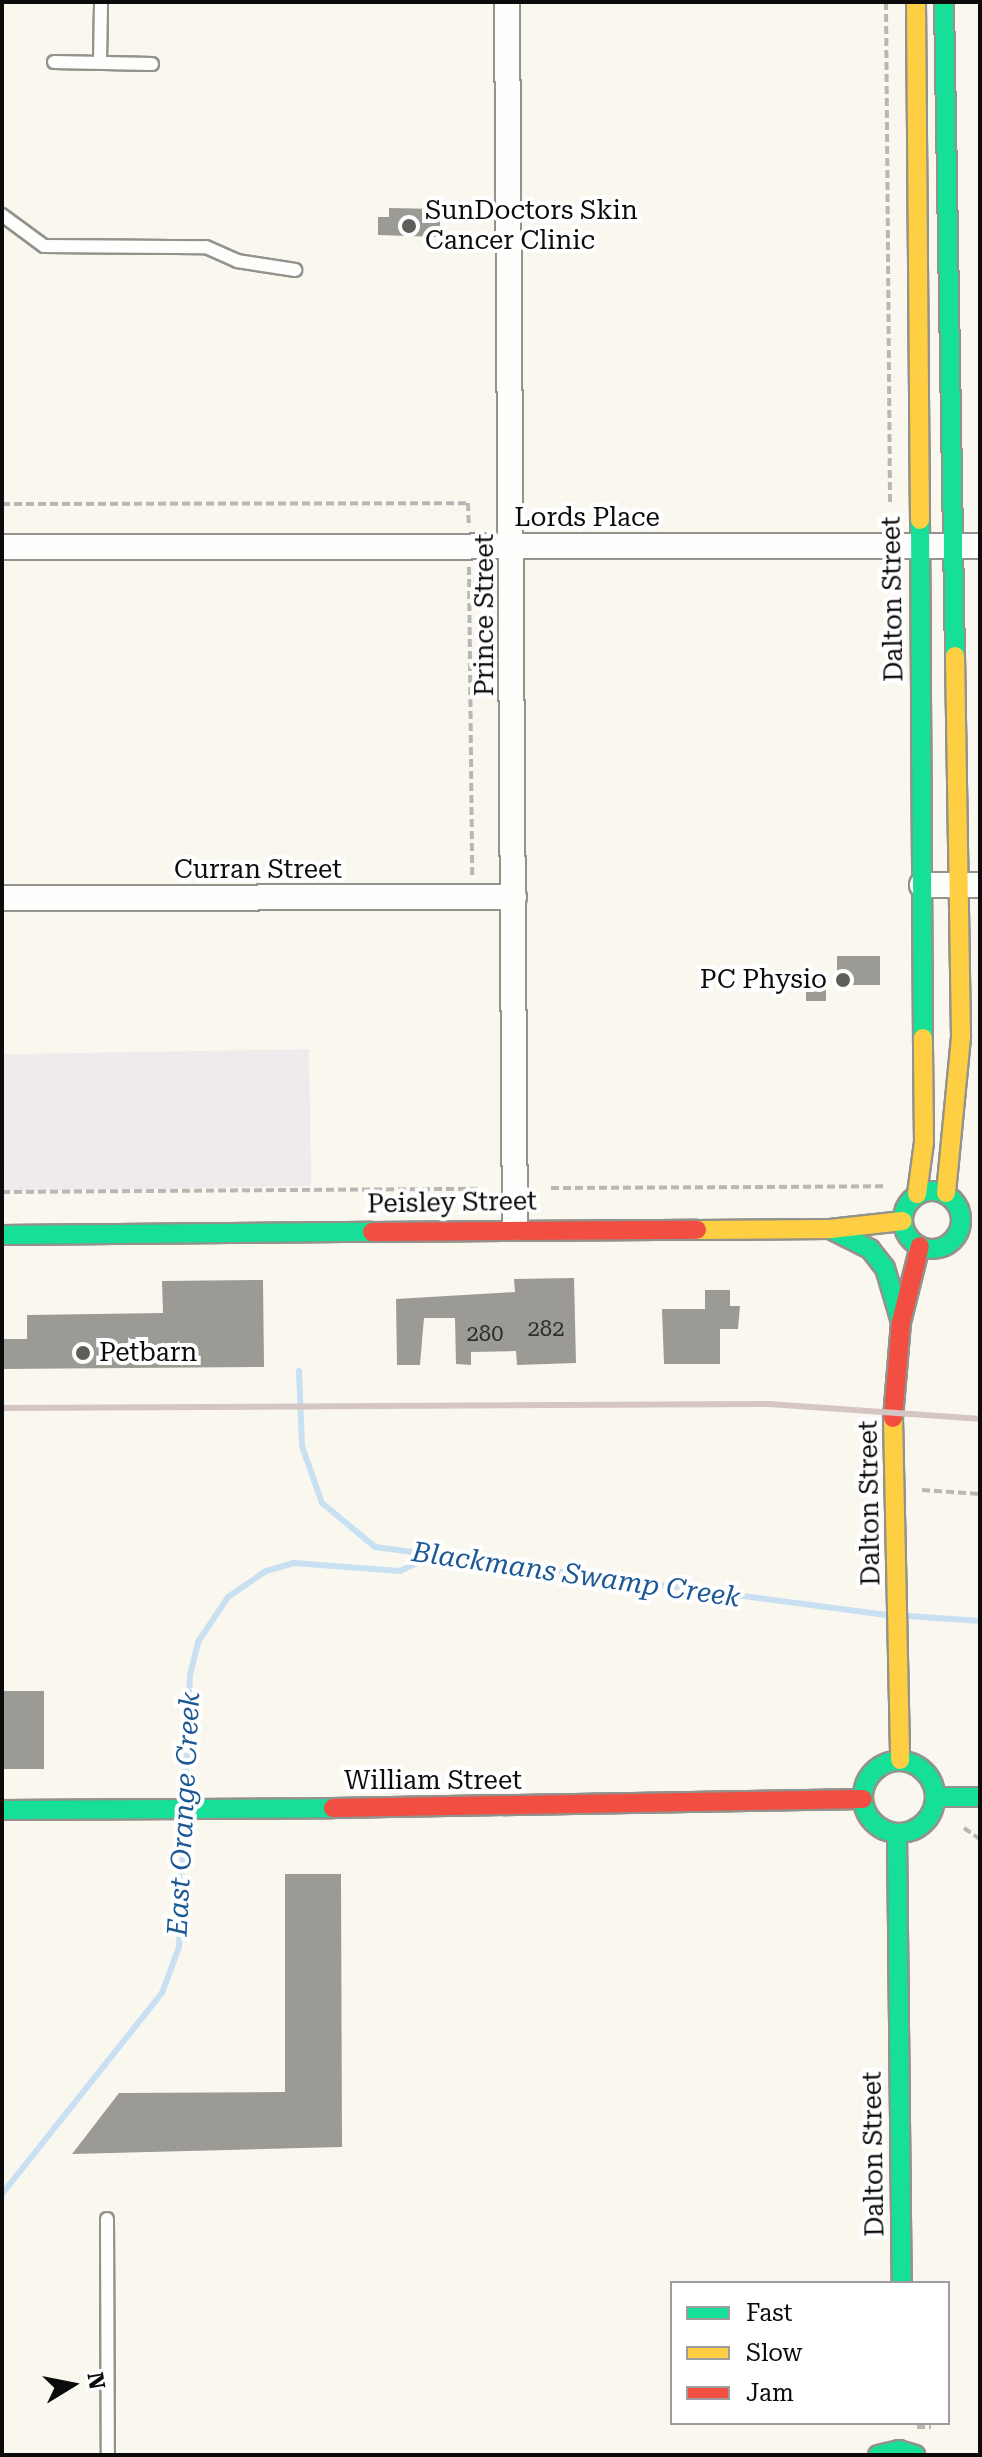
<!DOCTYPE html>
<style>
body{margin:0}
#map{position:relative;width:982px;height:2457px;overflow:hidden;background:#faf8ee;font-family:"Roboto Serif",serif}
div>[style]{position:absolute}
[style*='--x']{left:calc(var(--x)*1px);top:calc(var(--y)*1px);width:calc(var(--w)*1px);rotate:calc(var(--a)*1deg)}
.industrial>*{inset:0;background:#f1eaec;transform-origin:0 0}
.stream>*{height:6px;margin:-3px;padding:0 3px;transform-origin:3px;border-radius:3px;background:#c8e0f1}
.building>*{inset:0;background:#9c9a95;transform-origin:0 0}
.path>*{height:4px;margin-top:-2px;transform-origin:0;background:repeating-linear-gradient(90deg,#b7b7b5 0 8px,transparent 0 12px)}
.roads{filter:drop-shadow(2px 0 #93928d) drop-shadow(-2px 0 #93928d) drop-shadow(0 2px #93928d) drop-shadow(0 -2px #93928d)}
.lane>*{height:12px;margin:-6px;padding:0 6px;transform-origin:6px;border-radius:6px;background:#fefefc}
.street>*{height:24px;margin:-12px;padding:0 12px;transform-origin:12px;border-radius:12px;background:#fefefc}
.fast>*{height:18px;margin:-9px;padding:0 9px;transform-origin:9px;border-radius:9px;background:#16e098}
.fast>.ring{margin:-9px;padding:0;box-sizing:content-box;background:none;border:18px solid #16e098;border-radius:50%}
.slow>*{height:18px;margin:-9px;padding:0 9px;transform-origin:9px;border-radius:9px;background:#ffcf43}
.jam>*{height:18px;margin:-9px;padding:0 9px;transform-origin:9px;border-radius:9px;background:#f24e42}
.rail>*{height:6px;margin:-3px;padding:0 3px;transform-origin:3px;border-radius:3px;background:#d5c5c4}
.dots>*{width:22px;height:22px;translate:-50% -50%;box-sizing:border-box;border:4px solid #fff;border-radius:50%}
span{translate:-50% -50%;white-space:nowrap;text-align:center;line-height:1.15;-webkit-text-stroke:8px #fff;paint-order:stroke}
.number-label{font-size:22px;color:#2f2f2e}
.number-label span{-webkit-text-stroke-width:0}
.poi-label{font-size:26px;color:#0b0b0b}
.left{translate:0 -50%;text-align:left}
.right{translate:-100% -50%;text-align:right}
.street-label{font-size:26px;color:#0b0b0b}
.water-label{font-size:28px;color:#1c5894;font-style:italic}
.frame{position:absolute;inset:0;border:4px solid #0b0b0b;pointer-events:none}
.legend{position:absolute;left:670px;top:2281px;width:280px;height:144px;box-sizing:border-box;background:#fff;border:2px solid #9d9d9d;margin:0;padding:10px 14px;list-style:none;font-size:24px;color:#0b0b0b}
.legend li{display:flex;align-items:center;gap:16px;height:40px}
.legend b{width:40px;border:2px solid #9d9d9d}
.north{position:absolute;left:32px;top:2345px;width:80px;height:80px;-webkit-text-stroke:6px #fff;paint-order:stroke;rotate:80deg;font-size:22px;font-weight:700;line-height:32px;text-align:center;color:#0b0b0b}
.north::after{content:'';display:block;margin:auto;width:28px;height:36px;background:#0b0b0b;clip-path:polygon(50% 0,100% 100%,50% 72%,0 100%)}
</style>
<div id="map">
<div class="industrial">
<div style="left:309px;top:1049px;width:137px;height:307px;rotate:89deg"></div>
</div>
<div class="stream">
<div style="--x:299;--y:1371;--w:75;--a:87.7"></div>
<div style="--x:302;--y:1446;--w:60;--a:70.7"></div>
<div style="--x:322;--y:1503;--w:69;--a:39.7"></div>
<div style="--x:375;--y:1547;--w:516;--a:7.58"></div>
<div style="--x:909;--y:1616;--w:71;--a:4"></div>
<div style="--x:185;--y:1798;--w:123;--a:-87.7"></div>
<div style="--x:190;--y:1675;--w:34;--a:-76"></div>
<div style="--x:198;--y:1642;--w:54;--a:-56.3"></div>
<div style="--x:228;--y:1597;--w:46;--a:-34.4"></div>
<div style="--x:266;--y:1571;--w:29;--a:-16"></div>
<div style="--x:294;--y:1563;--w:106;--a:4.3"></div>
<div style="--x:400;--y:1571;--w:31;--a:-25"></div>
<div style="--x:2;--y:2194;--w:257;--a:-51.5"></div>
<div style="--x:162;--y:1993;--w:49;--a:-69.7"></div>
<div style="--x:179;--y:1947;--w:126;--a:-87.7"></div>
</div>
<div class="building">
<div style="clip-path:polygon(389px 208px,440px 209px,440px 237px,378px 235px,378px 217px,389px 217px)"></div>
<div style="left:880px;top:956px;width:29px;height:43px;rotate:90deg"></div>
<div style="left:806px;top:974px;width:20px;height:27px"></div>
<div style="clip-path:polygon(574px 1278px,576px 1363px,517px 1365px,516px 1351px,471px 1352px,471px 1365px,456px 1364px,455px 1318px,424px 1318px,420px 1365px,397px 1365px,396px 1299px,515px 1292px,514px 1279px)"></div>
<div style="clip-path:polygon(263px 1280px,264px 1367px,2px 1369px,2px 1339px,27px 1339px,27px 1315px,163px 1313px,162px 1281px)"></div>
<div style="clip-path:polygon(705px 1290px,730px 1290px,730px 1306px,740px 1306px,738px 1329px,720px 1329px,720px 1364px,664px 1364px,662px 1309px,705px 1309px)"></div>
<div style="left:2px;top:1691px;width:42px;height:78px"></div>
<div style="clip-path:polygon(285px 1874px,341px 1874px,342px 2147px,72px 2154px,119px 2093px,285px 2092px)"></div>
</div>
<div class="path">
<div style="--x:886;--y:2;--w:500;--a:89.54"></div>
<div style="--x:2;--y:504;--w:466;--a:-0.1"></div>
<div style="--x:468;--y:503;--w:23;--a:88"></div>
<div style="--x:469;--y:567;--w:311;--a:89.4"></div>
<div style="--x:551;--y:1188;--w:333;--a:-0.3"></div>
<div style="--x:2;--y:1192;--w:477;--a:-0.4"></div>
<div style="--x:922;--y:1490;--w:58;--a:3.9"></div>
<div style="--x:964;--y:1828;--w:19;--a:35"></div>
<div style="--x:917;--y:2427;--w:14;--a:0"></div>
</div>
<div class="roads">
<div class="lane">
<div style="--x:54;--y:62;--w:98;--a:1.2"></div>
<div style="--x:100;--y:62;--w:60;--a:-89"></div>
<div style="--x:2;--y:215;--w:52;--a:36.4"></div>
<div style="--x:44;--y:246;--w:162;--a:0.4"></div>
<div style="--x:206;--y:247;--w:34;--a:24"></div>
<div style="--x:237;--y:261;--w:59;--a:8.8"></div>
<div style="--x:107;--y:2219;--w:236;--a:89.8"></div>
</div>
<div class="street">
<div style="--x:507;--y:2;--w:1226;--a:89.63"></div>
<div style="--x:2;--y:547;--w:978;--a:-0.06"></div>
<div style="--x:922;--y:885;--w:58;--a:0"></div>
<div style="--x:2;--y:898;--w:512;--a:-0.11"></div>
</div>
<div class="fast">
<div style="--x:944;--y:2;--w:654;--a:89.04"></div>
<div style="--x:920;--y:520;--w:518;--a:89.67"></div>
<div class="ring" style="left:903px;top:1191px;width:40px;height:40px"></div>
<div style="--x:830;--y:1229;--w:45;--a:26.6"></div>
<div style="--x:870;--y:1249;--w:24;--a:52"></div>
<div style="--x:885;--y:1268;--w:56;--a:73.5"></div>
<div style="--x:2;--y:1235;--w:370;--a:-0.5"></div>
<div class="ring" style="left:863px;top:1761px;width:54px;height:54px"></div>
<div style="--x:936;--y:1797;--w:44;--a:0"></div>
<div style="--x:2;--y:1810;--w:331;--a:-0.3"></div>
<div style="--x:897;--y:1833;--w:450;--a:89.4"></div>
<div style="--x:878;--y:2455;--w:22;--a:-13"></div>
<div style="--x:899;--y:2450;--w:17;--a:17"></div>
</div>
<div class="slow">
<div style="--x:916;--y:2;--w:518;--a:89.56"></div>
<div style="--x:946;--y:1193;--w:158;--a:-84.5"></div>
<div style="--x:961;--y:1036;--w:380;--a:-90.9"></div>
<div style="--x:917;--y:1194;--w:52;--a:-82.3"></div>
<div style="--x:924;--y:1142;--w:104;--a:-90.6"></div>
<div style="--x:697;--y:1230;--w:133;--a:-0.4"></div>
<div style="--x:830;--y:1229;--w:73;--a:-6.3"></div>
<div style="--x:893;--y:1418;--w:342;--a:88.8"></div>
</div>
<div class="jam">
<div style="--x:372;--y:1232;--w:325;--a:-0.4"></div>
<div style="--x:893;--y:1418;--w:96;--a:-85.2"></div>
<div style="--x:901;--y:1322;--w:78;--a:-76"></div>
<div style="--x:333;--y:1808;--w:530;--a:-0.97"></div>
</div>
</div>
<div class="rail">
<div style="--x:2;--y:1408;--w:766;--a:-0.3"></div>
<div style="--x:768;--y:1404;--w:213;--a:4"></div>
</div>
<div class="dots">
<div style="left:409px;top:226px;background:#5f5e5a"></div>
<div style="left:843px;top:980px;background:#5f5e5a"></div>
<div style="left:83px;top:1353px;background:#5f5e5a"></div>
</div>
<div class="number-label">
<span style="left:546px;top:1329px">282</span>
<span style="left:485px;top:1334px">280</span>
</div>
<div class="poi-label">
<span class="left" style="left:425px;top:226px">SunDoctors Skin<br>Cancer Clinic</span>
<span class="right" style="left:827px;top:980px">PC Physio</span>
<span class="left" style="left:99px;top:1353px">Petbarn</span>
</div>
<div class="street-label">
<span style="left:587px;top:518px">Lords Place</span>
<span style="left:893px;top:599px;rotate:-91deg">Dalton Street</span>
<span style="left:485px;top:615px;rotate:-90deg">Prince Street</span>
<span style="left:258px;top:870px">Curran Street</span>
<span style="left:452px;top:1203px;rotate:-1deg">Peisley Street</span>
<span style="left:870px;top:1503px;rotate:-91deg">Dalton Street</span>
<span style="left:433px;top:1781px">William Street</span>
<span style="left:874px;top:2154px;rotate:-91deg">Dalton Street</span>
</div>
<div class="water-label">
<span style="left:576px;top:1575px;rotate:8deg">Blackmans Swamp Creek</span>
<span style="left:184px;top:1814px;rotate:-87deg">East Orange Creek</span>
</div>
<div class="frame"></div>
<ul class="legend">
<li><b style="height:10px;background:#16e098"></b>Fast</li>
<li><b style="height:10px;background:#ffcf43"></b>Slow</li>
<li><b style="height:10px;background:#f24e42"></b>Jam</li>
</ul>
<div class="north">N</div>
</div>
